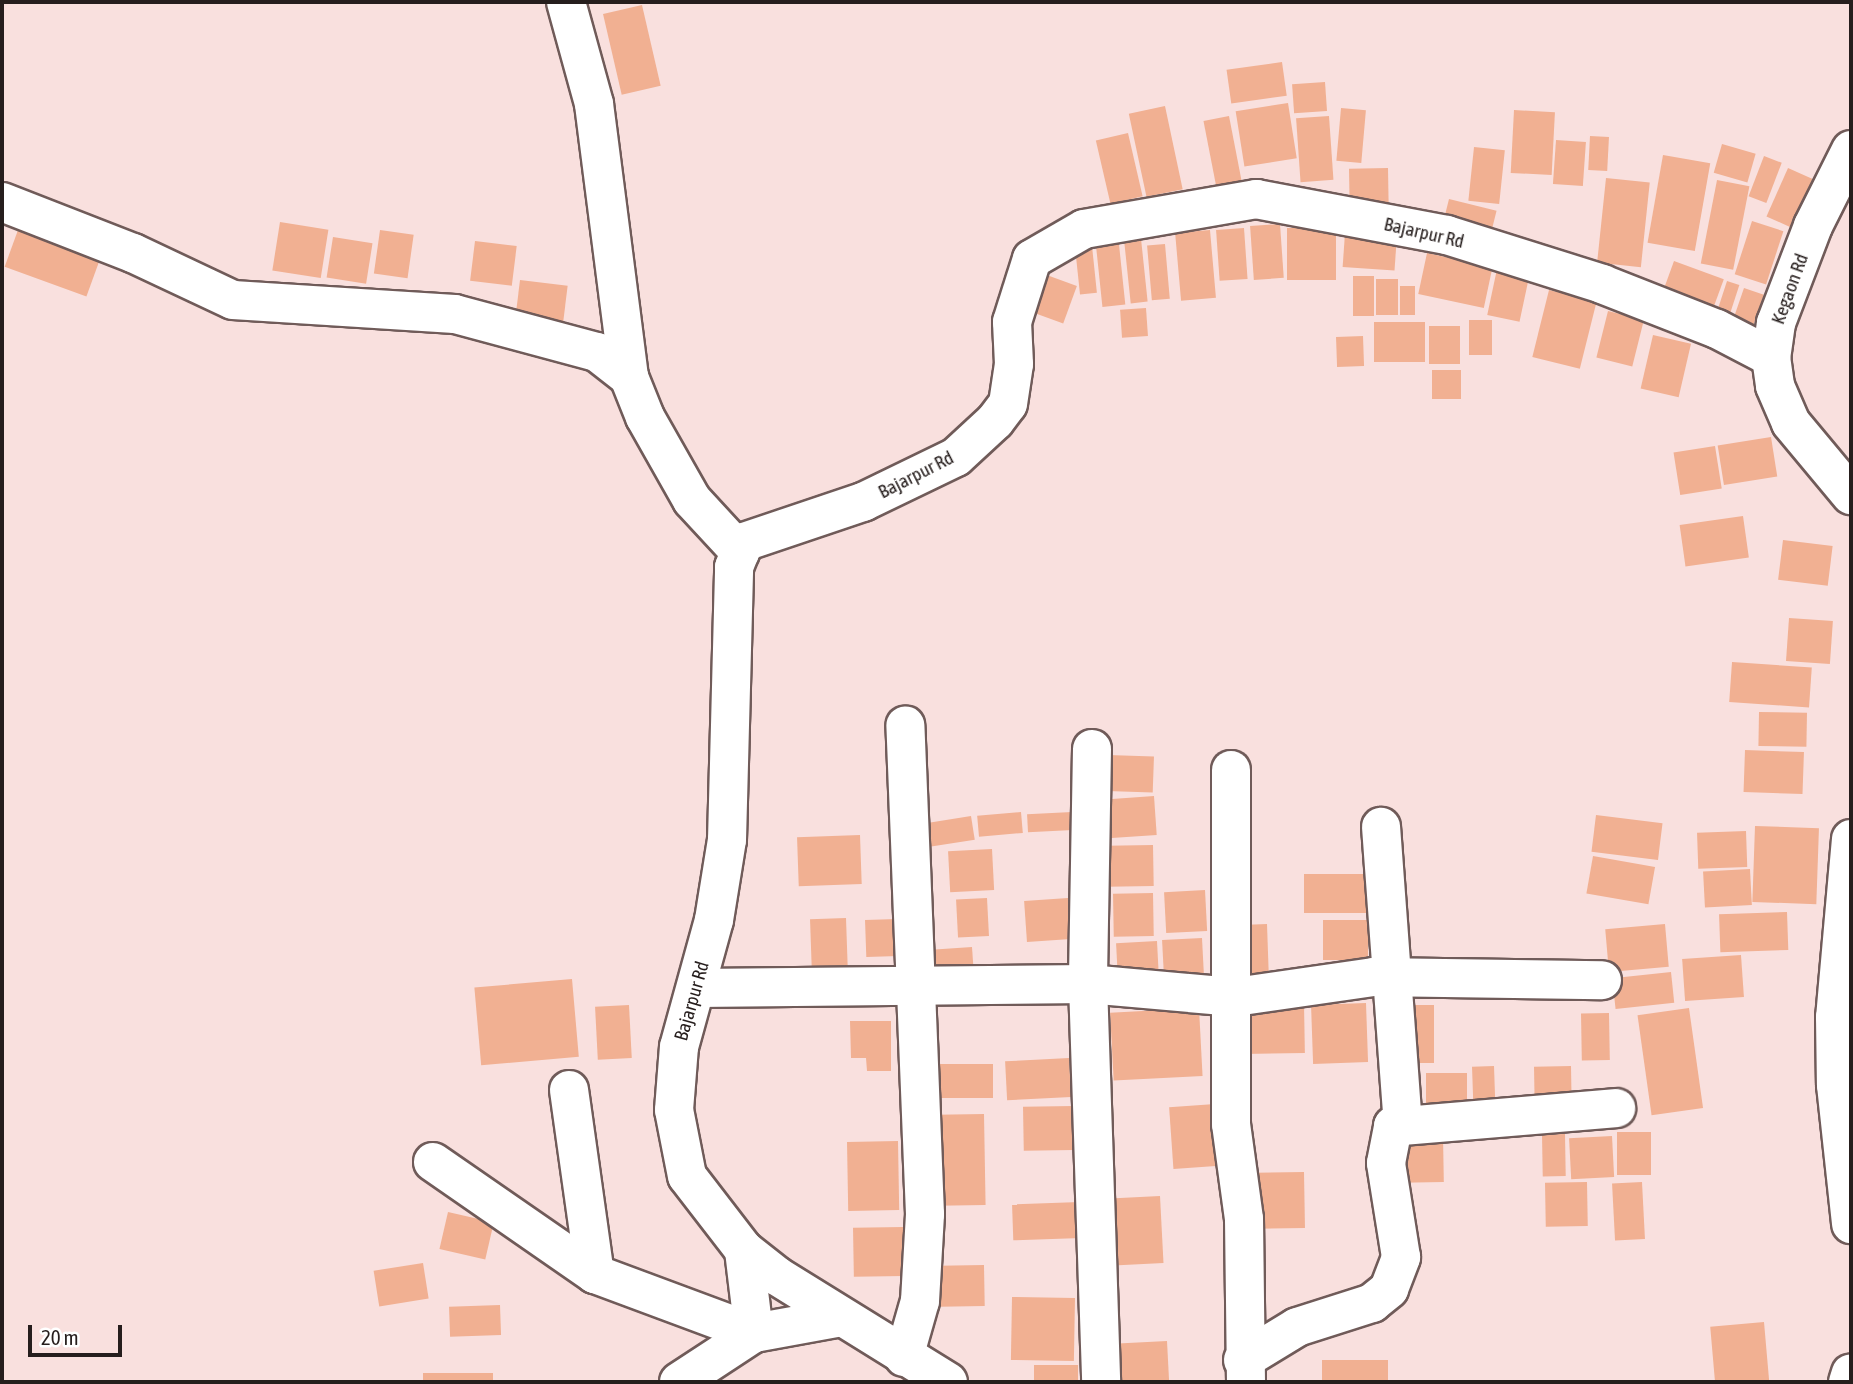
<!DOCTYPE html>
<style>
body{margin:0}
#map{position:relative;width:1853px;height:1384px;overflow:hidden;background:#f9e0de;font-family:"Asap Condensed",sans-serif}
div>[style]{position:absolute}
[style*='--x']{left:calc(var(--x)*1px);top:calc(var(--y)*1px);width:calc(var(--w)*1px);rotate:calc(var(--a)*1deg)}
.building>*{inset:0;background:#f1b092;transform-origin:0 0}
.roads{filter:drop-shadow(2px 0 #705b59) drop-shadow(-2px 0 #705b59) drop-shadow(0 2px #705b59) drop-shadow(0 -2px #705b59)}
.minor>*{height:38px;margin:-19px;padding:0 19px;transform-origin:19px;border-radius:19px;background:#fff}
span{translate:-50% -50%;white-space:nowrap;text-align:center;line-height:1.15;-webkit-text-stroke:6px #fff;paint-order:stroke}
.street-label{font-size:19px;color:#261e1d}
.frame{position:absolute;inset:0;border:4px solid #261e1d;pointer-events:none}
.scale{position:absolute;left:28px;top:1325px;width:94px;height:32px;box-sizing:border-box;border:4px solid #261e1d;border-top:0;padding-left:9px;font-size:21px;line-height:24px;white-space:nowrap;color:#261e1d;-webkit-text-stroke:5px #fff;paint-order:stroke}
</style>
<div id="map">
<div class="building">
<div style="left:642px;top:5px;width:83px;height:40px;rotate:77deg"></div>
<div style="left:1282px;top:62px;width:34px;height:56px;rotate:82deg"></div>
<div style="left:1325px;top:82px;width:29px;height:33px;rotate:86deg"></div>
<div style="left:1288px;top:103px;width:56px;height:53px;rotate:81deg"></div>
<div style="left:1165px;top:106px;width:85px;height:37px;rotate:78deg"></div>
<div style="left:1341px;top:108px;width:25px;height:53px;rotate:5deg"></div>
<div style="left:1514px;top:110px;width:41px;height:63px;rotate:3deg"></div>
<div style="left:1229px;top:116px;width:74px;height:26px;rotate:79deg"></div>
<div style="left:1329px;top:116px;width:64px;height:33px;rotate:86deg"></div>
<div style="left:1128px;top:133px;width:65px;height:33px;rotate:77deg"></div>
<div style="left:1590px;top:136px;width:19px;height:34px;rotate:3deg"></div>
<div style="left:1556px;top:140px;width:30px;height:44px;rotate:4deg"></div>
<div style="left:1722px;top:144px;width:35px;height:30px;rotate:16deg"></div>
<div style="left:1474px;top:147px;width:31px;height:54px;rotate:6deg"></div>
<div style="left:1663px;top:155px;width:48px;height:89px;rotate:10deg"></div>
<div style="left:1764px;top:156px;width:19px;height:43px;rotate:21deg"></div>
<div style="left:1388px;top:168px;width:40px;height:39px;rotate:89deg"></div>
<div style="left:1788px;top:168px;width:27px;height:53px;rotate:24deg"></div>
<div style="left:1606px;top:178px;width:44px;height:85px;rotate:6deg"></div>
<div style="left:1717px;top:180px;width:33px;height:85px;rotate:11deg"></div>
<div style="left:1449px;top:199px;width:49px;height:33px;rotate:14deg"></div>
<div style="left:1752px;top:221px;width:33px;height:56px;rotate:18deg"></div>
<div style="left:280px;top:222px;width:49px;height:49px;rotate:9deg"></div>
<div style="left:1280px;top:224px;width:54px;height:30px;rotate:86deg"></div>
<div style="left:1244px;top:228px;width:51px;height:28px;rotate:86deg"></div>
<div style="left:1336px;top:228px;width:52px;height:49px;rotate:90deg"></div>
<div style="left:1140px;top:229px;width:73px;height:17px;rotate:84deg"></div>
<div style="left:18px;top:230px;width:87px;height:39px;rotate:20deg"></div>
<div style="left:380px;top:230px;width:34px;height:44px;rotate:8deg"></div>
<div style="left:1210px;top:230px;width:68px;height:35px;rotate:85deg"></div>
<div style="left:1345px;top:233px;width:52px;height:34px;rotate:4deg"></div>
<div style="left:1118px;top:235px;width:70px;height:23px;rotate:84deg"></div>
<div style="left:333px;top:237px;width:40px;height:41px;rotate:9deg"></div>
<div style="left:475px;top:241px;width:42px;height:40px;rotate:7deg"></div>
<div style="left:1165px;top:244px;width:55px;height:18px;rotate:85deg"></div>
<div style="left:1092px;top:246px;width:47px;height:17px;rotate:84deg"></div>
<div style="left:1427px;top:253px;width:67px;height:42px;rotate:12deg"></div>
<div style="left:1674px;top:261px;width:53px;height:42px;rotate:20deg"></div>
<div style="left:1497px;top:269px;width:33px;height:47px;rotate:12deg"></div>
<div style="left:1044px;top:274px;width:35px;height:40px;rotate:20deg"></div>
<div style="left:1353px;top:276px;width:21px;height:40px"></div>
<div style="left:1376px;top:279px;width:22px;height:36px"></div>
<div style="left:520px;top:280px;width:48px;height:47px;rotate:7deg"></div>
<div style="left:1727px;top:281px;width:13px;height:30px;rotate:18deg"></div>
<div style="left:1400px;top:286px;width:15px;height:29px"></div>
<div style="left:1744px;top:288px;width:21px;height:47px;rotate:19deg"></div>
<div style="left:1549px;top:290px;width:49px;height:69px;rotate:14deg"></div>
<div style="left:1146px;top:308px;width:28px;height:26px;rotate:86deg"></div>
<div style="left:1608px;top:311px;width:37px;height:48px;rotate:14deg"></div>
<div style="left:1469px;top:320px;width:23px;height:35px"></div>
<div style="left:1374px;top:322px;width:51px;height:40px"></div>
<div style="left:1429px;top:326px;width:31px;height:38px"></div>
<div style="left:1653px;top:335px;width:39px;height:55px;rotate:13deg"></div>
<div style="left:1363px;top:336px;width:30px;height:27px;rotate:88deg"></div>
<div style="left:1432px;top:370px;width:29px;height:29px"></div>
<div style="left:1771px;top:437px;width:40px;height:54px;rotate:81deg"></div>
<div style="left:1715px;top:446px;width:43px;height:42px;rotate:81deg"></div>
<div style="left:1743px;top:516px;width:42px;height:64px;rotate:82deg"></div>
<div style="left:1783px;top:540px;width:50px;height:40px;rotate:7deg"></div>
<div style="left:1789px;top:618px;width:44px;height:43px;rotate:4deg"></div>
<div style="left:1732px;top:662px;width:80px;height:40px;rotate:4deg"></div>
<div style="left:1759px;top:712px;width:48px;height:34px;rotate:1deg"></div>
<div style="left:1745px;top:750px;width:59px;height:42px;rotate:2deg"></div>
<div style="left:1108px;top:755px;width:46px;height:36px;rotate:2deg"></div>
<div style="left:1154px;top:796px;width:39px;height:49px;rotate:86deg"></div>
<div style="left:1021px;top:812px;width:21px;height:44px;rotate:85deg"></div>
<div style="left:1072px;top:812px;width:18px;height:45px;rotate:87deg"></div>
<div style="left:1596px;top:815px;width:67px;height:37px;rotate:7deg"></div>
<div style="left:971px;top:816px;width:24px;height:49px;rotate:81deg"></div>
<div style="left:1755px;top:826px;width:64px;height:76px;rotate:2deg"></div>
<div style="left:1746px;top:831px;width:36px;height:49px;rotate:88deg"></div>
<div style="left:860px;top:835px;width:49px;height:63px;rotate:88deg"></div>
<div style="left:1153px;top:845px;width:41px;height:46px;rotate:89deg"></div>
<div style="left:992px;top:849px;width:41px;height:44px;rotate:87deg"></div>
<div style="left:1593px;top:856px;width:63px;height:38px;rotate:10deg"></div>
<div style="left:1750px;top:869px;width:36px;height:47px;rotate:87deg"></div>
<div style="left:1304px;top:874px;width:70px;height:39px"></div>
<div style="left:1205px;top:890px;width:41px;height:41px;rotate:87deg"></div>
<div style="left:1153px;top:893px;width:43px;height:40px;rotate:89deg"></div>
<div style="left:987px;top:898px;width:38px;height:31px;rotate:87deg"></div>
<div style="left:1068px;top:898px;width:41px;height:44px;rotate:86deg"></div>
<div style="left:1787px;top:912px;width:38px;height:68px;rotate:88deg"></div>
<div style="left:846px;top:918px;width:58px;height:36px;rotate:88deg"></div>
<div style="left:897px;top:919px;width:37px;height:32px;rotate:88deg"></div>
<div style="left:1323px;top:920px;width:45px;height:40px"></div>
<div style="left:1267px;top:924px;width:61px;height:26px;rotate:88deg"></div>
<div style="left:1665px;top:924px;width:43px;height:60px;rotate:85deg"></div>
<div style="left:1202px;top:938px;width:36px;height:40px;rotate:87deg"></div>
<div style="left:1157px;top:941px;width:39px;height:41px;rotate:87deg"></div>
<div style="left:972px;top:947px;width:32px;height:37px;rotate:86deg"></div>
<div style="left:1741px;top:955px;width:42px;height:59px;rotate:86deg"></div>
<div style="left:1671px;top:972px;width:31px;height:59px;rotate:84deg"></div>
<div style="left:572px;top:979px;width:78px;height:98px;rotate:85deg"></div>
<div style="left:1304px;top:1003px;width:50px;height:62px;rotate:89deg"></div>
<div style="left:1366px;top:1003px;width:59px;height:55px;rotate:88deg"></div>
<div style="left:629px;top:1005px;width:53px;height:34px;rotate:87deg"></div>
<div style="left:1401px;top:1005px;width:33px;height:58px"></div>
<div style="left:1199px;top:1008px;width:68px;height:89px;rotate:87deg"></div>
<div style="left:1689px;top:1008px;width:101px;height:52px;rotate:82deg"></div>
<div style="left:1609px;top:1013px;width:47px;height:28px;rotate:89deg"></div>
<div style="clip-path:polygon(850px 1021px,891px 1021px,891px 1071px,867px 1071px,866px 1058px,851px 1058px)"></div>
<div style="left:1069px;top:1058px;width:39px;height:64px;rotate:87deg"></div>
<div style="left:935px;top:1064px;width:58px;height:34px"></div>
<div style="left:1494px;top:1066px;width:38px;height:22px;rotate:88deg"></div>
<div style="left:1571px;top:1066px;width:42px;height:37px;rotate:89deg"></div>
<div style="left:1426px;top:1073px;width:41px;height:41px"></div>
<div style="left:1215px;top:1104px;width:62px;height:46px;rotate:86deg"></div>
<div style="left:1073px;top:1106px;width:44px;height:50px;rotate:89deg"></div>
<div style="left:984px;top:1114px;width:91px;height:48px;rotate:89deg"></div>
<div style="left:1617px;top:1132px;width:34px;height:43px"></div>
<div style="left:1565px;top:1134px;width:42px;height:23px;rotate:89deg"></div>
<div style="left:1443px;top:1135px;width:47px;height:43px;rotate:89deg"></div>
<div style="left:1612px;top:1136px;width:41px;height:43px;rotate:87deg"></div>
<div style="left:898px;top:1141px;width:69px;height:51px;rotate:89deg"></div>
<div style="left:1304px;top:1172px;width:56px;height:49px;rotate:89deg"></div>
<div style="left:1587px;top:1182px;width:44px;height:42px;rotate:89deg"></div>
<div style="left:1642px;top:1182px;width:57px;height:30px;rotate:87deg"></div>
<div style="left:1160px;top:1196px;width:67px;height:50px;rotate:87deg"></div>
<div style="left:1080px;top:1202px;width:36px;height:68px;rotate:88deg"></div>
<div style="left:448px;top:1212px;width:47px;height:38px;rotate:13deg"></div>
<div style="left:903px;top:1227px;width:49px;height:50px;rotate:89deg"></div>
<div style="left:423px;top:1263px;width:36px;height:50px;rotate:81deg"></div>
<div style="left:984px;top:1265px;width:41px;height:45px;rotate:89deg"></div>
<div style="left:1012px;top:1297px;width:63px;height:63px;rotate:1deg"></div>
<div style="left:500px;top:1305px;width:30px;height:51px;rotate:88deg"></div>
<div style="left:1764px;top:1322px;width:59px;height:54px;rotate:85deg"></div>
<div style="left:1167px;top:1341px;width:41px;height:54px;rotate:87deg"></div>
<div style="left:1388px;top:1360px;width:22px;height:66px;rotate:90deg"></div>
<div style="left:1034px;top:1365px;width:44px;height:17px"></div>
<div style="left:423px;top:1373px;width:70px;height:9px"></div>
</div>
<div class="roads">
<div class="minor">
<div style="--x:566;--y:2;--w:106;--a:74.6"></div>
<div style="--x:594;--y:104;--w:275;--a:82.7"></div>
<div style="--x:1851;--y:150;--w:85;--a:116.6"></div>
<div style="--x:1813;--y:226;--w:104;--a:110.9"></div>
<div style="--x:1776;--y:323;--w:34;--a:98"></div>
<div style="--x:1771;--y:357;--w:29;--a:82"></div>
<div style="--x:1775;--y:386;--w:40;--a:66.6"></div>
<div style="--x:1791;--y:423;--w:94;--a:50.2"></div>
<div style="--x:2;--y:202;--w:141;--a:21.3"></div>
<div style="--x:133;--y:253;--w:110;--a:25.2"></div>
<div style="--x:233;--y:300;--w:222;--a:3.6"></div>
<div style="--x:455;--y:314;--w:147;--a:15"></div>
<div style="--x:597;--y:352;--w:41;--a:38"></div>
<div style="--x:629;--y:377;--w:43;--a:68.2"></div>
<div style="--x:645;--y:417;--w:95;--a:60.5"></div>
<div style="--x:692;--y:500;--w:71;--a:47.3"></div>
<div style="--x:1092;--y:749;--w:235;--a:91"></div>
<div style="--x:1088;--y:984;--w:398;--a:88.1"></div>
<div style="--x:1231;--y:770;--w:354;--a:90"></div>
<div style="--x:1231;--y:1124;--w:96;--a:82.2"></div>
<div style="--x:1244;--y:1219;--w:161;--a:89.3"></div>
<div style="--x:1851;--y:839;--w:179;--a:95.1"></div>
<div style="--x:1835;--y:1017;--w:68;--a:89.2"></div>
<div style="--x:1836;--y:1085;--w:140;--a:83.8"></div>
<div style="--x:697;--y:988;--w:391;--a:-0.6"></div>
<div style="--x:1088;--y:984;--w:148;--a:5.1"></div>
<div style="--x:1235;--y:997;--w:140;--a:-8.2"></div>
<div style="--x:1374;--y:977;--w:228;--a:0.8"></div>
<div style="--x:569;--y:1090;--w:186;--a:82"></div>
<div style="--x:1403;--y:1126;--w:214;--a:-4.8"></div>
<div style="--x:433;--y:1162;--w:197;--a:34.7"></div>
<div style="--x:595;--y:1274;--w:170;--a:20.4"></div>
<div style="--x:754;--y:1333;--w:84;--a:-96.9"></div>
<div style="--x:904;--y:1357;--w:58;--a:-74.1"></div>
<div style="--x:920;--y:1301;--w:87;--a:-86.7"></div>
<div style="--x:925;--y:1214;--w:489;--a:-92.3"></div>
<div style="--x:1243;--y:1360;--w:63;--a:-31.4"></div>
<div style="--x:1297;--y:1327;--w:79;--a:-17.7"></div>
<div style="--x:1372;--y:1303;--w:22;--a:-39"></div>
<div style="--x:1389;--y:1289;--w:34;--a:-69"></div>
<div style="--x:1401;--y:1257;--w:95;--a:-99.1"></div>
<div style="--x:1386;--y:1163;--w:38;--a:-79"></div>
<div style="--x:1393;--y:1126;--w:10;--a:0"></div>
<div style="--x:1403;--y:1126;--w:300;--a:-94.2"></div>
<div style="--x:679;--y:1382;--w:90;--a:-33.2"></div>
<div style="--x:754;--y:1333;--w:89;--a:-10.3"></div>
<div style="--x:948;--y:1382;--w:201;--a:-148.2"></div>
<div style="--x:777;--y:1276;--w:42;--a:-141.8"></div>
<div style="--x:744;--y:1250;--w:93;--a:-127.6"></div>
<div style="--x:687;--y:1176;--w:67;--a:-101.1"></div>
<div style="--x:674;--y:1110;--w:63;--a:-85.5"></div>
<div style="--x:679;--y:1047;--w:132;--a:-74.6"></div>
<div style="--x:714;--y:920;--w:81;--a:-80.8"></div>
<div style="--x:727;--y:840;--w:273;--a:-88.5"></div>
<div style="--x:734;--y:567;--w:27;--a:-68"></div>
<div style="--x:744;--y:542;--w:126;--a:-18.6"></div>
<div style="--x:863;--y:502;--w:103;--a:-25.8"></div>
<div style="--x:956;--y:457;--w:53;--a:-42.7"></div>
<div style="--x:995;--y:421;--w:21;--a:-53"></div>
<div style="--x:1008;--y:404;--w:40;--a:-81.5"></div>
<div style="--x:1014;--y:364;--w:42;--a:-92.7"></div>
<div style="--x:1012;--y:322;--w:66;--a:-72.4"></div>
<div style="--x:1032;--y:259;--w:60;--a:-30"></div>
<div style="--x:1084;--y:229;--w:175;--a:-9.9"></div>
<div style="--x:1256;--y:199;--w:194;--a:10.7"></div>
<div style="--x:1447;--y:235;--w:163;--a:17.5"></div>
<div style="--x:1602;--y:284;--w:123;--a:21.4"></div>
<div style="--x:1717;--y:329;--w:61;--a:27.4"></div>
<div style="--x:1848;--y:1382;--w:9;--a:-72"></div>
</div>
</div>
<div class="street-label">
<span style="left:1424px;top:233px;rotate:13deg">Bajarpur Rd</span>
<span style="left:1790px;top:289px;rotate:-70deg">Kegaon Rd</span>
<span style="left:916px;top:475px;rotate:-27deg">Bajarpur Rd</span>
<span style="left:692px;top:1001px;rotate:-74deg">Bajarpur Rd</span>
</div>
<div class="frame"></div>
<div class="scale">20 m</div>
</div>
